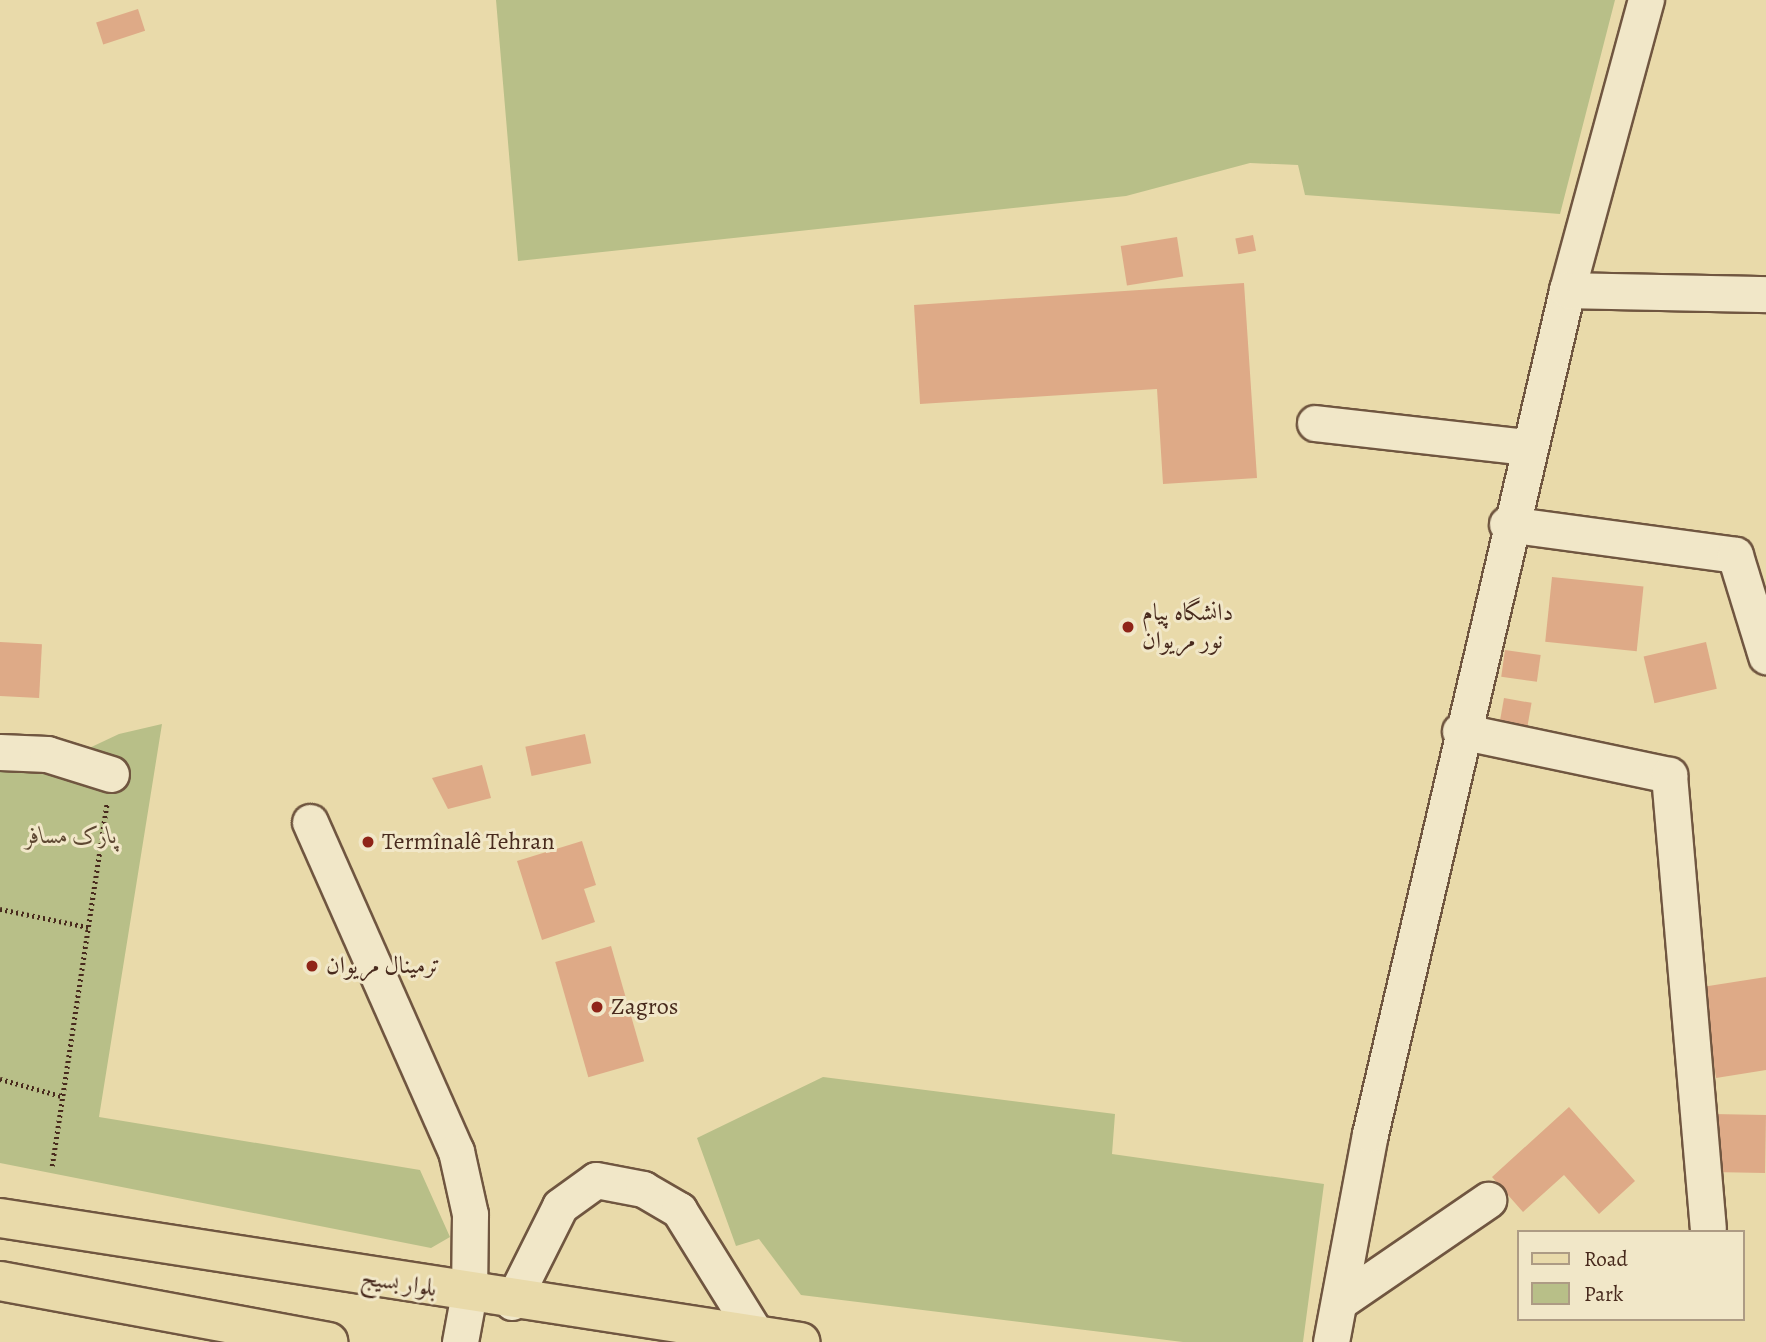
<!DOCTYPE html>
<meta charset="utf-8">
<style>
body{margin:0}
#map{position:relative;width:1766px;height:1342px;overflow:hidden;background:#e9daaa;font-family:Alegreya,Amiri,serif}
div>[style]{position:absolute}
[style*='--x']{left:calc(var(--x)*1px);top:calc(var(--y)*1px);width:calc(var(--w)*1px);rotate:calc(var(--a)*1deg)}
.green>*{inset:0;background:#b8bf88}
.building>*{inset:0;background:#deaa87;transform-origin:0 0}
.path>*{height:4.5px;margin-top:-2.25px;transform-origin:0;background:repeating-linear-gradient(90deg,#482a1d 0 2px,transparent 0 5.5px)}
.roads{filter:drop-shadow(2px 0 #705640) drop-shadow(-2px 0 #705640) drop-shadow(0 2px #705640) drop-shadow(0 -2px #705640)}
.minor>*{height:35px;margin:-17.5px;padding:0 17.5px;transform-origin:17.5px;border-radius:17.5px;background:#f1e7c8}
.major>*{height:38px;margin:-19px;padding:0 19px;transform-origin:19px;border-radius:19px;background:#e9daaa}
.dots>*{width:19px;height:19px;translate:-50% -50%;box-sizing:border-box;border:4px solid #f1e7c8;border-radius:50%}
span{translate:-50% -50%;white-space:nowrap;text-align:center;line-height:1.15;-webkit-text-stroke:6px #f1e7c8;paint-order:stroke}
.poi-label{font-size:24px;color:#482a1d}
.left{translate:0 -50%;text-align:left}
.park-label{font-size:24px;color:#5e4832;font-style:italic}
.street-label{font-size:24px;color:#482a1d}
.legend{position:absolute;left:1517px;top:1230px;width:228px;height:91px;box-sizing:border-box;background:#f1e7c8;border:2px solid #ad9b84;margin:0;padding:9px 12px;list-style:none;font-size:21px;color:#482a1d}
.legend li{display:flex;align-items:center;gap:14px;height:35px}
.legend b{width:35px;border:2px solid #ad9b84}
</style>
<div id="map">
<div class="green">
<div style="clip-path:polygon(496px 0,1615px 0,1560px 214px,1305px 195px,1298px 165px,1250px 163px,1126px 196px,518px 261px)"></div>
<div style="clip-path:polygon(162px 724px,99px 1117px,420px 1170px,450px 1237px,431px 1248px,0 1163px,0 763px,51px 766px,119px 734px)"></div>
<div style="clip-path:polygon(823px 1077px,1115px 1114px,1112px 1154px,1324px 1184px,1303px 1342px,1183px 1342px,801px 1295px,759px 1239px,736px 1246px,697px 1138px)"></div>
</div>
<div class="building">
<div style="left:138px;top:9px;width:23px;height:44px;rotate:72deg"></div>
<div style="left:1253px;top:235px;width:16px;height:18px;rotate:79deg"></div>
<div style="left:1177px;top:237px;width:40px;height:57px;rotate:81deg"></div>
<div style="clip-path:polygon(1244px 283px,1257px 478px,1163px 484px,1157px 389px,920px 404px,914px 305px)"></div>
<div style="left:1552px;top:577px;width:92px;height:65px;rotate:6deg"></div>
<div style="left:0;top:642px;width:42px;height:54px;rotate:3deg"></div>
<div style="left:1706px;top:642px;width:48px;height:64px;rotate:77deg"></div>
<div style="left:1505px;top:650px;width:36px;height:27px;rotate:8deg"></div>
<div style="left:1504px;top:698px;width:28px;height:26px;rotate:10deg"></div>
<div style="left:585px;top:734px;width:30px;height:61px;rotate:78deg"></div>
<div style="clip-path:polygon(482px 765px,491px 798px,448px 809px,432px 778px)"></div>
<div style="clip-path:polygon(582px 841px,596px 885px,584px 889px,595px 922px,542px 940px,517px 861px)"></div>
<div style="left:611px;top:946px;width:120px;height:58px;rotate:74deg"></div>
<div style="clip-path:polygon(1766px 977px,1766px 1070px,1716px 1078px,1702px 987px)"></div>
<div style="clip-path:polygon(1569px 1107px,1635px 1181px,1599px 1214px,1564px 1175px,1523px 1212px,1492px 1177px)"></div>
<div style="left:1713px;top:1114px;width:53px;height:58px;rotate:1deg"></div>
</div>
<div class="path">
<div style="--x:0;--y:909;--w:90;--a:11.6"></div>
<div style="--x:0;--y:1079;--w:63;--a:15.6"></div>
<div style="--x:52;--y:1166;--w:367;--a:-81.4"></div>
</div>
<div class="roads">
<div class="minor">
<div style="--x:1567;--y:290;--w:301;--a:-74.8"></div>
<div style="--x:1315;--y:423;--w:212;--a:6.5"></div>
<div style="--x:1507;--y:524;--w:230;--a:7.7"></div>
<div style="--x:1735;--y:555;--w:106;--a:72.9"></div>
<div style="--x:1460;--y:731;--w:214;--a:11.9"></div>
<div style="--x:1669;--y:775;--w:454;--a:85.1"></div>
<div style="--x:0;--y:752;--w:47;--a:2.4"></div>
<div style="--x:47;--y:754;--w:67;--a:17.4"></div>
<div style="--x:310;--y:822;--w:360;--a:66.1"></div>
<div style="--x:456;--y:1151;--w:65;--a:77.5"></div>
<div style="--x:470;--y:1214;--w:79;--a:90.7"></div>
<div style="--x:469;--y:1293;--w:50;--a:100.4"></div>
<div style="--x:512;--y:1302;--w:107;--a:-63.4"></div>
<div style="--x:560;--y:1206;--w:44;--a:-35.8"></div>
<div style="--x:596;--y:1180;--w:48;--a:10.8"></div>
<div style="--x:643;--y:1189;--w:42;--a:30.3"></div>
<div style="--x:679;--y:1210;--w:148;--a:58.2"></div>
<div style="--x:1339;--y:1302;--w:181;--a:-34.4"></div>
<div style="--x:1331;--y:1342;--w:212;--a:-79.4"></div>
<div style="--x:1370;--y:1134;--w:867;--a:-76.86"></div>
<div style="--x:1567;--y:290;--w:199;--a:1.2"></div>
</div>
<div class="major">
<div style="--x:0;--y:1218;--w:810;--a:8.81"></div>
<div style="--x:0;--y:1281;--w:334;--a:10.5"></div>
</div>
</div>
<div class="dots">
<div style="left:1128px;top:627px;background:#8f2418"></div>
<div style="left:368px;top:842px;background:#8f2418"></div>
<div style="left:312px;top:966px;background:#8f2418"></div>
<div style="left:597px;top:1007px;background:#8f2418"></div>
</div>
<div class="poi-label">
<span class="left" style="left:1142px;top:627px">دانشگاه پیام<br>نور مریوان</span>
<span class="left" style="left:382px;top:842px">Termînalê Tehran</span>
<span class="left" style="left:326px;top:966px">ترمینال مریوان</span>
<span class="left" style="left:611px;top:1007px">Zagros</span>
</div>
<div class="park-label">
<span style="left:71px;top:836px">پارک مسافر</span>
</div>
<div class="street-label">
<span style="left:399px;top:1283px;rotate:9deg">بلوار بسیج</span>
</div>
<ul class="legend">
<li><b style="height:9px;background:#e9daaa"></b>Road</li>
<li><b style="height:19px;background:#b8bf88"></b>Park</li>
</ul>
</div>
